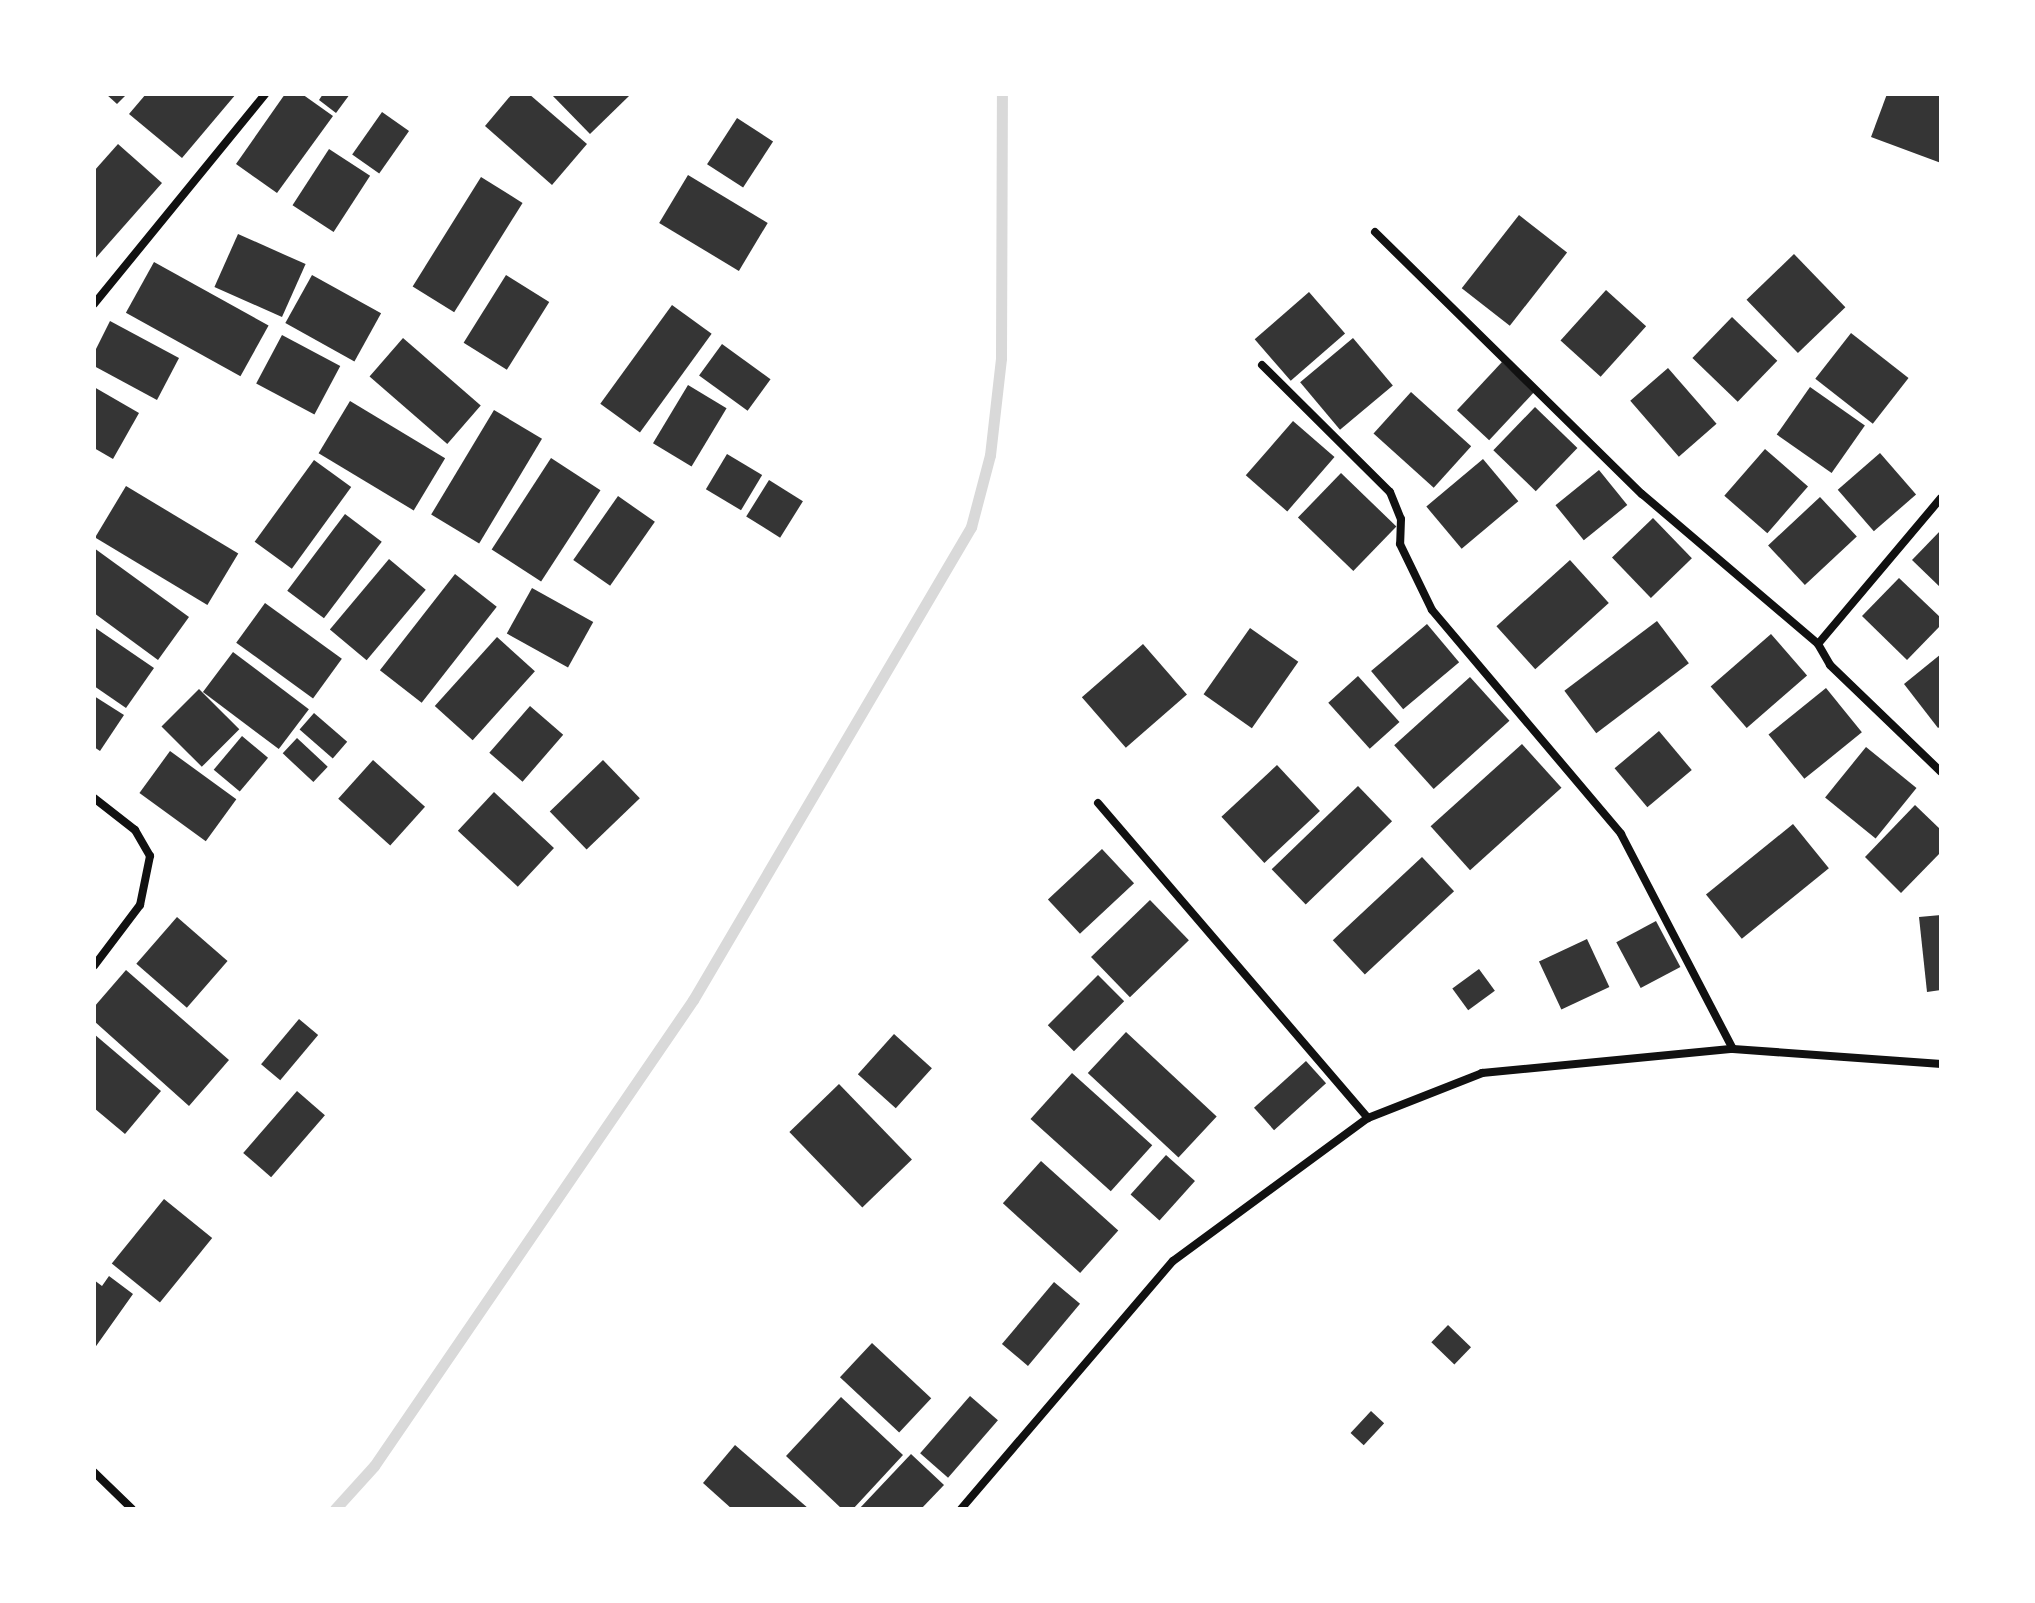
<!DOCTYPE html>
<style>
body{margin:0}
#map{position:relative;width:2035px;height:1603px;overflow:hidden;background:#fff;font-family:Quicksand,sans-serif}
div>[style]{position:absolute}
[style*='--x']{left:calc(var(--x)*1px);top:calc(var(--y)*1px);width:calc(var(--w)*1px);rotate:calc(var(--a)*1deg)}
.stream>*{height:11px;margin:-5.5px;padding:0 5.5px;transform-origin:5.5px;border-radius:5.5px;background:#d9d9d9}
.building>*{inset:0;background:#353535;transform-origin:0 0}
.minor>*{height:8px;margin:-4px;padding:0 4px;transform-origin:4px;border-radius:4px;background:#111}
span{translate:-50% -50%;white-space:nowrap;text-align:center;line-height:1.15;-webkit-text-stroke:7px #fff;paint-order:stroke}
.frame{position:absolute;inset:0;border:96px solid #fff;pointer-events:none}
</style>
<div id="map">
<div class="stream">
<div style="--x:335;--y:1509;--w:58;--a:-47.8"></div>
<div style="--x:374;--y:1466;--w:565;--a:-55.61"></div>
<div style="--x:693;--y:1000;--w:549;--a:-59.56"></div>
<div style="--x:971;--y:527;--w:74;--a:-75.2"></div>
<div style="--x:990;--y:455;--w:98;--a:-83.5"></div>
<div style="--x:1001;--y:358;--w:264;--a:-89.8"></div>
</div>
<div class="building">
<div style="clip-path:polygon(106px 94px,127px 94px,117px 104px)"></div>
<div style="clip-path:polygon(146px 94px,236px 94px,182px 158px,129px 114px)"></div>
<div style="clip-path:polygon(285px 94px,302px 94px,333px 116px,277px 193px,236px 164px)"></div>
<div style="clip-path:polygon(323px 94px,350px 94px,336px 113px,319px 100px)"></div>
<div style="clip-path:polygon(512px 94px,529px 94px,587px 144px,552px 185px,485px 126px)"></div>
<div style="clip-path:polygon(551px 94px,628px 94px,629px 96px,590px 134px)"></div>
<div style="clip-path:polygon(1887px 94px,1941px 94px,1941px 163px,1871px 137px)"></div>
<div style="left:382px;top:112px;width:33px;height:52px;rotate:35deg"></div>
<div style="left:737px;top:118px;width:43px;height:55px;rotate:33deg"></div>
<div style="clip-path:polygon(118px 144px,162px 183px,94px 260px,94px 171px)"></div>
<div style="left:329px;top:149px;width:49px;height:67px;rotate:33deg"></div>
<div style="left:688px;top:175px;width:93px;height:56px;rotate:31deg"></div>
<div style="left:481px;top:177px;width:49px;height:129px;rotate:32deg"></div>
<div style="left:1519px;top:215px;width:61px;height:93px;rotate:38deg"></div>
<div style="left:238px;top:234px;width:74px;height:58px;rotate:24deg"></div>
<div style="left:1794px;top:254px;width:74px;height:66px;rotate:46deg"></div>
<div style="left:154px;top:262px;width:131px;height:58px;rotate:29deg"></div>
<div style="left:312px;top:275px;width:79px;height:55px;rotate:29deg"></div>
<div style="left:506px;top:275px;width:51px;height:80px;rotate:32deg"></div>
<div style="left:1606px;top:290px;width:54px;height:68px;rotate:42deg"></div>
<div style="left:1309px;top:292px;width:55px;height:72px;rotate:49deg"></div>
<div style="left:672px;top:305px;width:49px;height:122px;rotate:36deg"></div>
<div style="left:1732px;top:317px;width:63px;height:57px;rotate:44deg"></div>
<div style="clip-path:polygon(110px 321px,179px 358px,157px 400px,94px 366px,94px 353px)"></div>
<div style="left:1851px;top:333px;width:73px;height:58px;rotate:38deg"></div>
<div style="left:282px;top:335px;width:66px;height:55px;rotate:28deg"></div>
<div style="left:403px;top:338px;width:103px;height:51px;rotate:41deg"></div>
<div style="left:1353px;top:338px;width:62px;height:69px;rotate:50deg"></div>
<div style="left:722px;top:344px;width:60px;height:39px;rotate:36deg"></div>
<div style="left:1502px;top:362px;width:44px;height:66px;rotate:43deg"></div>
<div style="left:1668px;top:368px;width:74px;height:50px;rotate:49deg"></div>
<div style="left:688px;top:385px;width:45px;height:68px;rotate:31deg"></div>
<div style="clip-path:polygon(94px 387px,139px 413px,113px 459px,94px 448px)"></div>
<div style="left:1810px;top:387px;width:67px;height:58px;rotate:35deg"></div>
<div style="left:1411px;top:392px;width:81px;height:56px;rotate:42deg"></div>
<div style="left:350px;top:401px;width:111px;height:61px;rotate:31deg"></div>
<div style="left:1535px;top:407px;width:59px;height:60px;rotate:44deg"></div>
<div style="left:494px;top:410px;width:56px;height:122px;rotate:31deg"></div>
<div style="left:1293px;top:421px;width:55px;height:72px;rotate:41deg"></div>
<div style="left:1765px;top:449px;width:57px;height:62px;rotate:41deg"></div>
<div style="left:1880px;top:453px;width:55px;height:56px;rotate:49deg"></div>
<div style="left:727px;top:454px;width:41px;height:41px;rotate:31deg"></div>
<div style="left:551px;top:458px;width:59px;height:109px;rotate:33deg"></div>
<div style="left:1483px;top:459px;width:55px;height:74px;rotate:50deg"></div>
<div style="left:314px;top:460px;width:46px;height:101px;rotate:36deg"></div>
<div style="left:1599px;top:470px;width:45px;height:56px;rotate:51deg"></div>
<div style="left:1341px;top:473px;width:77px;height:62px;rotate:44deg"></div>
<div style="left:769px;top:480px;width:40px;height:43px;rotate:32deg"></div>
<div style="left:126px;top:486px;width:131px;height:60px;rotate:31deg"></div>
<div style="left:618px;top:496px;width:45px;height:78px;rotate:35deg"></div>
<div style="left:1820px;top:497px;width:54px;height:71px;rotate:47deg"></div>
<div style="left:345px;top:514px;width:46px;height:96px;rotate:37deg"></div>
<div style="left:1653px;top:518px;width:56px;height:57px;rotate:46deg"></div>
<div style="clip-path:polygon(1941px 530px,1941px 588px,1912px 560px)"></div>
<div style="clip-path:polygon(94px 548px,189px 617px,158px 660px,94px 613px)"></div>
<div style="left:389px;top:559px;width:48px;height:92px;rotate:40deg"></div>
<div style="left:1570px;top:560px;width:58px;height:99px;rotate:48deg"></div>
<div style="left:455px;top:574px;width:53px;height:122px;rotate:38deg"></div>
<div style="clip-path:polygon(1899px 578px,1941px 618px,1941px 625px,1907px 660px,1862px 616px)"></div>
<div style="left:532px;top:588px;width:70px;height:52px;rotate:29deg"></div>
<div style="left:265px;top:603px;width:95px;height:49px;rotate:36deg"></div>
<div style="left:1657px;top:621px;width:53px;height:116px;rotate:53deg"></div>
<div style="left:1427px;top:624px;width:50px;height:73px;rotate:50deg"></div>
<div style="clip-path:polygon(94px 627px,154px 668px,126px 708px,94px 686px)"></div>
<div style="left:1250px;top:628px;width:59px;height:81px;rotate:35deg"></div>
<div style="left:1771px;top:634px;width:55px;height:80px;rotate:49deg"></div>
<div style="left:497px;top:637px;width:51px;height:93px;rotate:42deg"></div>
<div style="left:1143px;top:644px;width:67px;height:81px;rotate:49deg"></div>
<div style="left:233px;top:652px;width:95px;height:50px;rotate:37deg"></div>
<div style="clip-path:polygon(1941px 654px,1941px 726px,1938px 728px,1904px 684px)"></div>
<div style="left:1358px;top:676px;width:62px;height:40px;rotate:48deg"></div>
<div style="left:1470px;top:677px;width:59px;height:102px;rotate:48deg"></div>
<div style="left:1826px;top:688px;width:57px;height:74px;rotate:51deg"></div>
<div style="left:199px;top:689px;width:57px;height:53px;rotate:45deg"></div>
<div style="clip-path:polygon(94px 696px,124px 715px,100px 751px,94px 747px)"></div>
<div style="left:530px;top:706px;width:44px;height:62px;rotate:41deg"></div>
<div style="left:314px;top:713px;width:44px;height:22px;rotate:41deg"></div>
<div style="left:1659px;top:731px;width:51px;height:58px;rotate:50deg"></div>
<div style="left:242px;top:736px;width:34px;height:44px;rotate:40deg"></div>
<div style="left:297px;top:738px;width:42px;height:21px;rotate:43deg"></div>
<div style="left:1522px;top:744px;width:59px;height:123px;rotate:48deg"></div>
<div style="left:1866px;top:747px;width:65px;height:65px;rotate:39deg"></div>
<div style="left:170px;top:751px;width:82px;height:52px;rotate:36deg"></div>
<div style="left:373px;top:760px;width:70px;height:52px;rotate:42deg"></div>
<div style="left:603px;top:760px;width:53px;height:74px;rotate:46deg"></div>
<div style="left:1277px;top:765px;width:63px;height:76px;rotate:47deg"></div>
<div style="left:1358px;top:786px;width:49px;height:120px;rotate:46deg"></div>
<div style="left:494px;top:792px;width:82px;height:53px;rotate:43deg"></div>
<div style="clip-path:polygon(1915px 805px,1941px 830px,1941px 852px,1901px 893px,1865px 857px)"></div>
<div style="left:1793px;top:824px;width:57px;height:112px;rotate:51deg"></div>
<div style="left:1102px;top:849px;width:47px;height:74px;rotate:47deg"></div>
<div style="left:1422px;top:857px;width:47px;height:122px;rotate:47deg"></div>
<div style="left:1150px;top:900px;width:56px;height:82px;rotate:46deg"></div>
<div style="clip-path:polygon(1941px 915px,1941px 990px,1927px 992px,1919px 917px)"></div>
<div style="left:177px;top:917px;width:67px;height:62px;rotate:41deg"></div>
<div style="left:1656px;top:921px;width:52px;height:45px;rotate:62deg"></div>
<div style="left:1587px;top:939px;width:53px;height:53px;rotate:65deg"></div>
<div style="left:1479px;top:969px;width:27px;height:33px;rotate:54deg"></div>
<div style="clip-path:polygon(126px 970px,229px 1060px,189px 1106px,94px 1021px,94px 1007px)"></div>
<div style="left:1098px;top:975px;width:37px;height:71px;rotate:45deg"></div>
<div style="left:299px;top:1019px;width:25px;height:59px;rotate:40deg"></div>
<div style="left:1126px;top:1032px;width:124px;height:56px;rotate:43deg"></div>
<div style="clip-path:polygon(94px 1034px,161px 1091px,125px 1134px,94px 1108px)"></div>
<div style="left:894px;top:1034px;width:51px;height:54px;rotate:42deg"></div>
<div style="left:1306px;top:1061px;width:30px;height:70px;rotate:48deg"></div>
<div style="left:1072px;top:1073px;width:108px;height:62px;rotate:42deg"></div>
<div style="left:839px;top:1084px;width:105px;height:69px;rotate:46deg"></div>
<div style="left:297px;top:1091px;width:37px;height:82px;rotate:41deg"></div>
<div style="left:1166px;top:1155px;width:39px;height:53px;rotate:42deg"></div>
<div style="left:1041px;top:1161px;width:104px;height:57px;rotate:42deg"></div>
<div style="left:164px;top:1199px;width:62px;height:83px;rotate:39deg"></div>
<div style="clip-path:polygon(109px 1276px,133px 1294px,94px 1349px,94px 1280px,102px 1286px)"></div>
<div style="left:1054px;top:1282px;width:34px;height:81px;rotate:40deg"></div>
<div style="left:1448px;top:1325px;width:32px;height:24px;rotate:44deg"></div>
<div style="left:872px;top:1343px;width:81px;height:47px;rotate:43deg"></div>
<div style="left:970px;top:1396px;width:37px;height:76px;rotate:41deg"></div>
<div style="clip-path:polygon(841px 1397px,903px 1455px,853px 1509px,842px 1509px,786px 1456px)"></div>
<div style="left:1371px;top:1411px;width:18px;height:30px;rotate:43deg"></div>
<div style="clip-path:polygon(735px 1445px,809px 1509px,732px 1509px,703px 1483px)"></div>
<div style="clip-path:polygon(911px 1454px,944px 1485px,921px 1509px,859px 1509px)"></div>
</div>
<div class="minor">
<div style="--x:1375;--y:232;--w:374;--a:44.5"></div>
<div style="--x:1642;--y:494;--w:231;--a:40.4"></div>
<div style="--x:1818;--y:644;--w:24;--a:60"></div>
<div style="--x:1830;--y:665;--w:154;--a:43.9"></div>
<div style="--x:94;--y:304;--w:271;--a:-50.8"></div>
<div style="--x:1262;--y:365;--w:180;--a:44.8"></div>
<div style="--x:1390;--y:492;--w:29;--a:68"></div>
<div style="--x:1401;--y:519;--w:25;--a:92"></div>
<div style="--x:1400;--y:544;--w:73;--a:64.1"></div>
<div style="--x:1432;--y:610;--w:293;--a:49.8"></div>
<div style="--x:1621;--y:834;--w:242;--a:62.5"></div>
<div style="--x:1818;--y:644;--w:191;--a:-49.9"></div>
<div style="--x:94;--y:798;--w:52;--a:38"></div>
<div style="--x:135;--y:830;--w:30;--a:60"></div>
<div style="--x:150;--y:856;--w:50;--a:101.5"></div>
<div style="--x:140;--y:905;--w:76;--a:127"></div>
<div style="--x:1098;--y:803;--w:415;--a:49.4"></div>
<div style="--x:94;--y:1472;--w:53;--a:44.2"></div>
<div style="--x:961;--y:1509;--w:326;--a:-49.5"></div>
<div style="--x:1173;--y:1261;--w:242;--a:-36.3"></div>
<div style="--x:1368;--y:1118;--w:123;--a:-21.5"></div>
<div style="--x:1482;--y:1073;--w:252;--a:-5.5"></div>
<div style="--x:1733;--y:1049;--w:209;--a:4.1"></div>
</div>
<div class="frame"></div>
</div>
